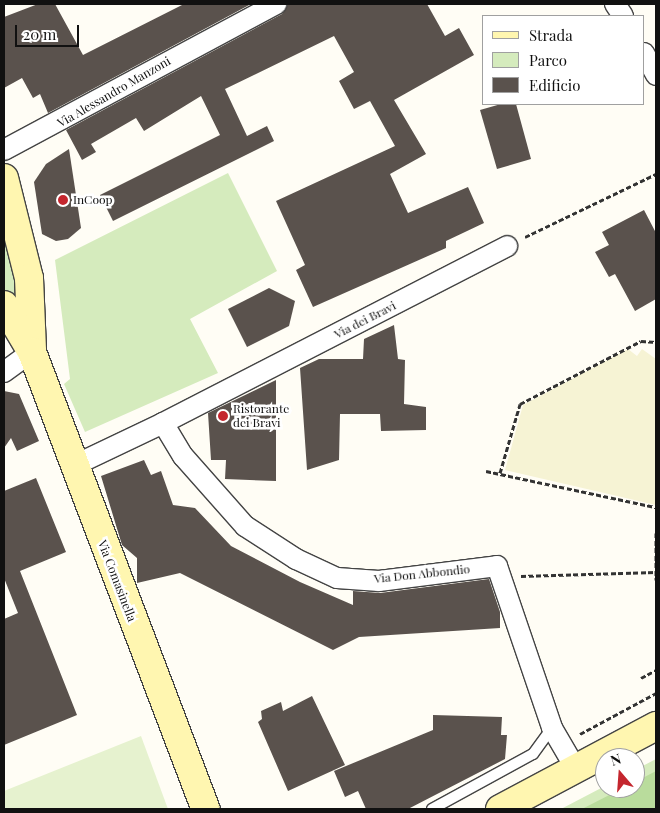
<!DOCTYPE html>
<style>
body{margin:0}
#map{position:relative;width:660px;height:813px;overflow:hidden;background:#fffdf5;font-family:"Playfair Display",serif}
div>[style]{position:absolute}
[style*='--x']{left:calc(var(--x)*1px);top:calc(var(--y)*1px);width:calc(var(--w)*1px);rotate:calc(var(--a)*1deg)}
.farmland>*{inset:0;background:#f6f3d4}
.green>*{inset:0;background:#d5ebbd}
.forest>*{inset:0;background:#b9dc9c}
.pitch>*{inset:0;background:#e6f2cf}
.building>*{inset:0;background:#5a524d}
.path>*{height:3px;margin-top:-1.5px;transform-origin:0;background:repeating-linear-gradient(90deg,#333 0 5px,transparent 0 7.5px)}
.roads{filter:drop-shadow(1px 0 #444) drop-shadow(-1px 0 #444) drop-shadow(0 1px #444) drop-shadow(0 -1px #444)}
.lane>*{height:10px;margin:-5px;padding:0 5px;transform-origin:5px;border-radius:5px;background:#fff}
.street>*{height:20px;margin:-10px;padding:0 10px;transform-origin:10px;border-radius:10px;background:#fff}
.secondary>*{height:28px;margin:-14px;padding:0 14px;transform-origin:14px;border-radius:14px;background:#fff6b0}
.dots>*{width:14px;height:14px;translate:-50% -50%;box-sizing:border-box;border:2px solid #fff;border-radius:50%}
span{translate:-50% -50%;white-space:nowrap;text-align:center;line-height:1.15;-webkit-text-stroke:5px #fff;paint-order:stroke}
.street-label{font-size:12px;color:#111}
.poi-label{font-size:12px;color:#111}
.left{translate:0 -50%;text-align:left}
.frame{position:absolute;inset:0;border:5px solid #111;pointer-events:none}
.legend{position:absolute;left:482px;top:15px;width:162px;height:90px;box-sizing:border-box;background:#fff;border:1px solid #a0a0a0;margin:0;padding:6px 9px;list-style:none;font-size:15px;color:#111}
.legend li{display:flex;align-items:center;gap:10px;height:25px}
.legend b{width:25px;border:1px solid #a0a0a0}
.north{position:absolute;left:595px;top:748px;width:50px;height:50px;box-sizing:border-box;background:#fff;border:1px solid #a0a0a0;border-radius:50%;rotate:342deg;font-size:14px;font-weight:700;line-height:20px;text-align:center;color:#111}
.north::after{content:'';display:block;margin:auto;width:18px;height:22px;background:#c4262e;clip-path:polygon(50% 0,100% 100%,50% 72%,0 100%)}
.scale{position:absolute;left:15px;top:25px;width:64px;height:22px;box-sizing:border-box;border:2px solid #111;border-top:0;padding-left:6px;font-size:15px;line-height:18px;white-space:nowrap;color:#111;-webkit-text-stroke:4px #fff;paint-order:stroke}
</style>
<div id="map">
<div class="farmland">
<div style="clip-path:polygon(628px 349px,637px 356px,642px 349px,656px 359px,656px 505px,505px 470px,523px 405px)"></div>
</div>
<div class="green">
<div style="clip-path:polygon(228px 173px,277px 271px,190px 319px,218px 373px,85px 432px,64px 384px,70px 379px,55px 260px)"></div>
<div style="clip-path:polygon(4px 178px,32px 352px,4px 305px)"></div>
<div style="clip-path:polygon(656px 759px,656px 809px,561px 809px,605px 786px,635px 788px,635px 770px)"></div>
</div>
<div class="forest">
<div style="clip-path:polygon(656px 771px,656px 809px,582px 809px,623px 788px,635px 788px,635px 782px)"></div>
</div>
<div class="pitch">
<div style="clip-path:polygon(141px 736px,168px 809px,4px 809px,4px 791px)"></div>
</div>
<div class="building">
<div style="clip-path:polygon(38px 4px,55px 4px,83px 55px,184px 4px,251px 4px,48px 113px,40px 94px,33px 98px,22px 78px,4px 88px,4px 17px)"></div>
<div style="clip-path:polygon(288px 4px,427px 4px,445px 36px,459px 28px,474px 55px,394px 100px,426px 154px,390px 174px,408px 213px,468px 187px,484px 223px,446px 241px,446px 248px,313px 307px,296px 270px,305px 265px,276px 201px,395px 146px,370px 101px,354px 109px,339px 81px,354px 72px,334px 36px,225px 89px,247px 136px,267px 126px,274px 141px,113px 221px,100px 195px,220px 135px,201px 96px,144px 131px,136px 118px,91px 144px,96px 152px,82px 160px,66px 130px,282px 14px)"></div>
<div style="clip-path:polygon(501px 104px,516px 104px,531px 159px,497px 169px,480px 110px)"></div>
<div style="clip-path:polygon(69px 149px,81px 228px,68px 239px,56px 241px,42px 234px,34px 182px,46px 164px)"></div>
<div style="clip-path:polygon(644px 210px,656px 233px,656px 299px,635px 311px,615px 274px,609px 277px,595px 252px,609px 245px,602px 232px)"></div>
<div style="clip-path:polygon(269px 288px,295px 301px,289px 326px,247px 347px,228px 309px)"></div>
<div style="clip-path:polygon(394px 325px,398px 359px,405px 360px,404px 404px,426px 407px,426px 430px,381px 431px,380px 414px,340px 414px,339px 460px,307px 470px,300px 368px,319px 359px,363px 359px,364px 339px)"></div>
<div style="clip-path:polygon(276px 380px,276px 481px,225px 479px,226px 460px,211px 460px,208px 413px)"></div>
<div style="clip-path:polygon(4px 391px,19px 394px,39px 441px,17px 451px,11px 438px,4px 448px)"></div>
<div style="clip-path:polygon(144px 460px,151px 475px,161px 471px,173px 505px,195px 508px,231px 546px,300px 582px,353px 605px,353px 591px,380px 593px,489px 579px,500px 612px,500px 628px,359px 637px,333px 650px,180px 573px,137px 583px,137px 558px,122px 545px,101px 476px)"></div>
<div style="clip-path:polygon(36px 478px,66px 552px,20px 571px,77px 715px,4px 745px,4px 619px,18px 613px,4px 578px,4px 491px)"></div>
<div style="clip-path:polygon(312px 696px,345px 765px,288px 791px,258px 722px,262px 719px,261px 711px,281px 702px,283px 711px)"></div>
<div style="clip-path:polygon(433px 715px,502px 717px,501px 735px,507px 735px,505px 759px,408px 809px,366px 809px,358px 791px,345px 797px,334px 771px,433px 730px)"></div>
</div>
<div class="path">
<div style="--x:525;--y:237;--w:145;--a:-25.7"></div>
<div style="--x:486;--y:471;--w:174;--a:12"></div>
<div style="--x:500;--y:473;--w:72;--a:-73.8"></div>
<div style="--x:520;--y:404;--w:136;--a:-27.5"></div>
<div style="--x:641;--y:341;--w:15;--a:4"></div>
<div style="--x:656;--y:533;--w:47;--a:90"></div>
<div style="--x:521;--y:576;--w:135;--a:-1.7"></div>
<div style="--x:641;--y:678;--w:17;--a:-28"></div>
<div style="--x:580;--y:734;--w:86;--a:-28.3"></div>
</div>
<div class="roads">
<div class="lane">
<div style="--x:432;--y:809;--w:115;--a:-28.6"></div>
<div style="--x:533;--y:754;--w:32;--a:-54"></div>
</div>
<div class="street">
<div style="--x:615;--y:4;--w:14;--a:56"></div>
<div style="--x:644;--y:53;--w:25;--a:61"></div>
<div style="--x:4;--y:150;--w:309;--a:-28.2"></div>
<div style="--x:4;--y:372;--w:34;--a:-36"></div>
<div style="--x:163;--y:423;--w:39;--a:59"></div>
<div style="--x:183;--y:456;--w:94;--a:48.5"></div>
<div style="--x:245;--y:526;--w:61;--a:32.9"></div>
<div style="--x:296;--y:559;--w:45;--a:24.9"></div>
<div style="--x:337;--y:578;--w:42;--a:4.1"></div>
<div style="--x:379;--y:581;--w:119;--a:-7.2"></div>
<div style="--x:497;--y:566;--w:171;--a:71.2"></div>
<div style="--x:552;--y:728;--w:48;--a:59.7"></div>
<div style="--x:73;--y:466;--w:100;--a:-25.5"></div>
<div style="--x:163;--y:423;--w:387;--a:-27.2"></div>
</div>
<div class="secondary">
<div style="--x:4;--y:178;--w:103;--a:76"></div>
<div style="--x:29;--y:278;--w:72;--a:87.6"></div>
<div style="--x:4;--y:305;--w:55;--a:59.2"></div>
<div style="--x:32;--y:352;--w:489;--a:69.2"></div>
<div style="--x:500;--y:809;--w:177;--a:-28"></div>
</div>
</div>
<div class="dots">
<div style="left:63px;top:200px;background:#c4262e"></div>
<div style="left:223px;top:416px;background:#c4262e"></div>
</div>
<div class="street-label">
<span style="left:114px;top:92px;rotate:-30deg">Via Alessandro Manzoni</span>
<span style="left:365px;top:320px;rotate:-27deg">Via dei Bravi</span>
<span style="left:422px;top:574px;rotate:-6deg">Via Don Abbondio</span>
<span style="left:117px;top:581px;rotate:69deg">Via Comasinella</span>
</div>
<div class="poi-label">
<span class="left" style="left:73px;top:200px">InCoop</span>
<span class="left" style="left:233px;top:416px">Ristorante<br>dei Bravi</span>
</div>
<div class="frame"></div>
<ul class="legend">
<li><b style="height:6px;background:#fff6b0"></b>Strada</li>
<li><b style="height:14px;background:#d5ebbd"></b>Parco</li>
<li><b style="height:14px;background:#5a524d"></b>Edificio</li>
</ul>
<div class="north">N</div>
<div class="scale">20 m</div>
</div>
